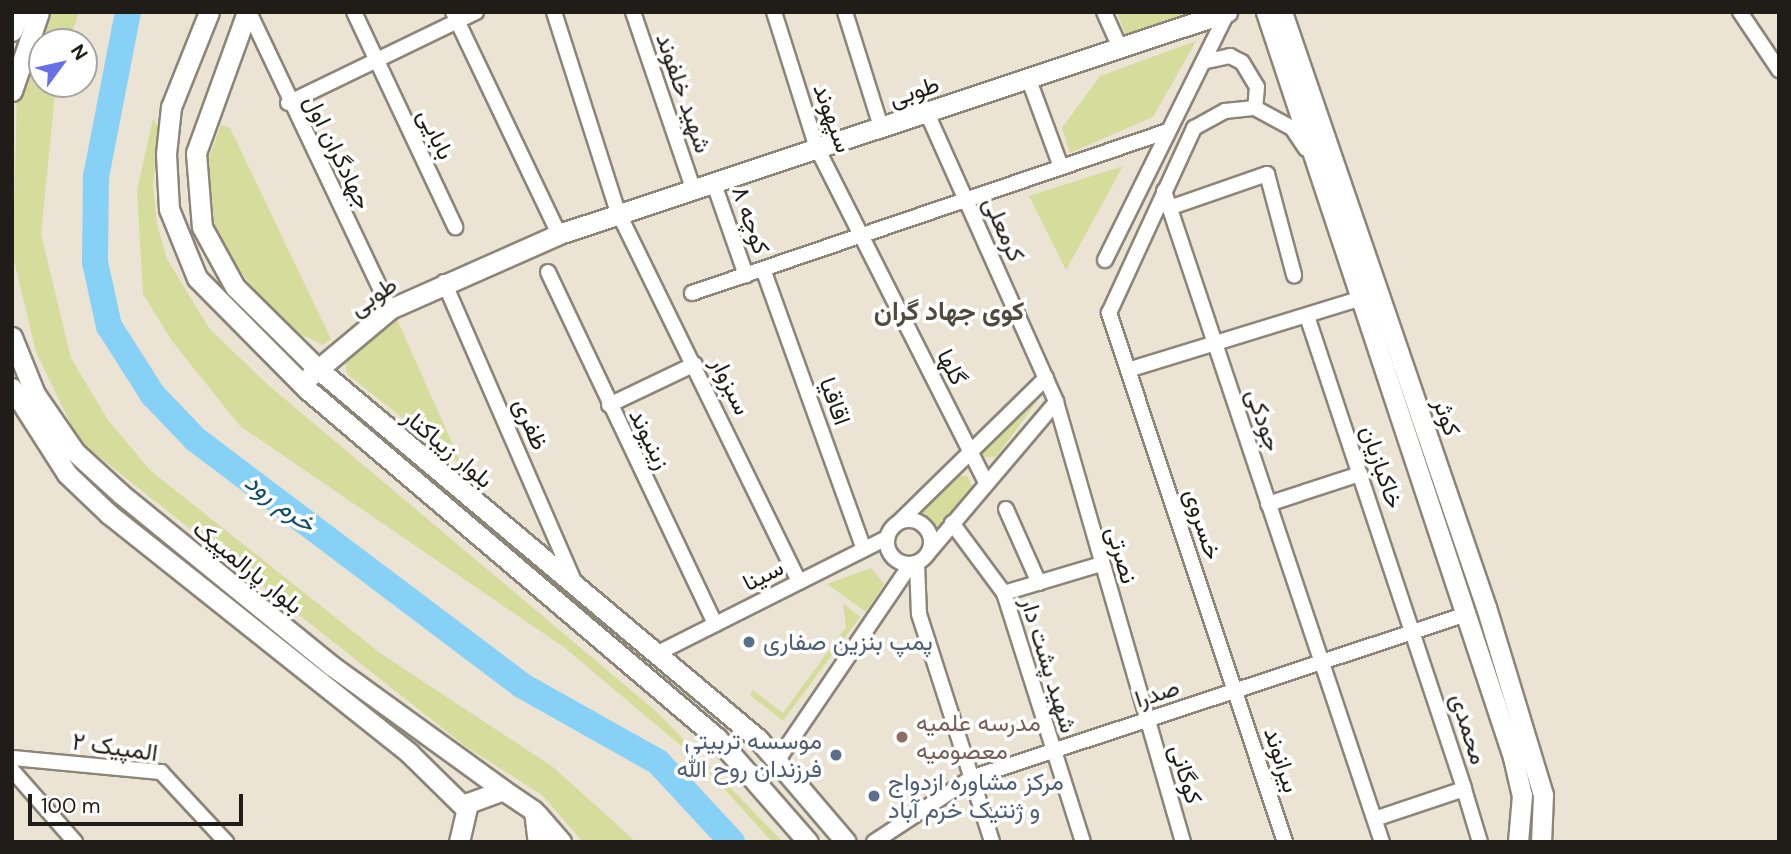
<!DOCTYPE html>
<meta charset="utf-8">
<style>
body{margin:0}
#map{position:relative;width:1791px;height:854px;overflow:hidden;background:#ebe4d5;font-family:"DM Sans",Vazirmatn,sans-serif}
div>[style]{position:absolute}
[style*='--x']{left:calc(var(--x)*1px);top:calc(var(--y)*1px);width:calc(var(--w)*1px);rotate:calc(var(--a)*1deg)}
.green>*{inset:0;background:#d6dc9b}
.river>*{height:26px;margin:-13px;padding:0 13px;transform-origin:13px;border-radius:13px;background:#87d1f7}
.roads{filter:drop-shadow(2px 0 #8c8578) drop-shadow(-2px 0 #8c8578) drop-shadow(0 2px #8c8578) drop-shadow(0 -2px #8c8578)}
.street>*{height:14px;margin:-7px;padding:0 7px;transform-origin:7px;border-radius:7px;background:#fff}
.street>.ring{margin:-7px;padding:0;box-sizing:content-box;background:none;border:14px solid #fff;border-radius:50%}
.secondary>*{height:19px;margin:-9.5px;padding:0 9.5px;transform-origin:9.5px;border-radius:9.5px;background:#fff}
.dots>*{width:19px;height:19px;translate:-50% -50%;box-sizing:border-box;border:4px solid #fff;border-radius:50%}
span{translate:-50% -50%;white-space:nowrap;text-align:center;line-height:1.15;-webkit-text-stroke:7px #fff;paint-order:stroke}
.street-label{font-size:24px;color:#201d18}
.service-label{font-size:24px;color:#4e5e75}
.left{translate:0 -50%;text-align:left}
.right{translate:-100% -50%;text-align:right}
.education-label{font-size:24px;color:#785e54}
.neighbourhood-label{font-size:26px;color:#514b3f;font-weight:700}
.water-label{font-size:26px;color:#134f68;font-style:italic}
.frame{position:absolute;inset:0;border:14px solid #201d18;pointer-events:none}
.north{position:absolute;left:28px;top:28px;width:70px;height:70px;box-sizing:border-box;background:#fff;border:2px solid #a6a5a3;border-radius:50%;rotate:57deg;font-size:19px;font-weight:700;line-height:28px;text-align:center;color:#201d18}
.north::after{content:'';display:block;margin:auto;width:24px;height:32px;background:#6770e8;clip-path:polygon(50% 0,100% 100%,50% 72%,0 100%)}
.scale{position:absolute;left:28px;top:794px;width:215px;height:32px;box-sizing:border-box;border:4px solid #201d18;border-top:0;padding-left:9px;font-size:21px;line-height:24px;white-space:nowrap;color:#201d18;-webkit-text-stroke:5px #fff;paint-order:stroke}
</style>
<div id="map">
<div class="green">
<div style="clip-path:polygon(25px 12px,79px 12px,69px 42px,42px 42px,42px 84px,56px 84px,41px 234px,71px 358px,108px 420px,151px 471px,380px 653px,553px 767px,636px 842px,583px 842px,542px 795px,465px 746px,79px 441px,36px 352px,13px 256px,18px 49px)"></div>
<div style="clip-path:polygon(1117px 12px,1187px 12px,1127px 39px)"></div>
<div style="clip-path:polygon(1196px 41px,1153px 117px,1070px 153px,1062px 128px,1100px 76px)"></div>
<div style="clip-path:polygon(153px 119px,159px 127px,153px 186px,157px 224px,167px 259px,209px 328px,267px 384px,658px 713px,783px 842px,772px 842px,699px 761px,565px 648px,240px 426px,172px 341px,143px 294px,137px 190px)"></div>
<div style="clip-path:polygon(221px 125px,230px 128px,331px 339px,323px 345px,298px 333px,256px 292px,216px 238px,208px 160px)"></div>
<div style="clip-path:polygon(1123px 166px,1066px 270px,1029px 196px)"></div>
<div style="clip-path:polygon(395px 315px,462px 465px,347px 374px,345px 361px)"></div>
<div style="clip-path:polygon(1038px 400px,996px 457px,984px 457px,981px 452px)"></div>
<div style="clip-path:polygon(955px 476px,967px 476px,974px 489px,937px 535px,933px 521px,917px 513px)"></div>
<div style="clip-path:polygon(871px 568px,884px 584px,866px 612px,827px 584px)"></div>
<div style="clip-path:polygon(843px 603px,860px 617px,783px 721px,750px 695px,753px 690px,783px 713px,846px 627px)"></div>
</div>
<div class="river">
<div style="--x:128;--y:12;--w:167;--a:101"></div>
<div style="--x:96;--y:176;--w:86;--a:90.7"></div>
<div style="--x:95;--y:262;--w:66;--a:77.7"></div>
<div style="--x:109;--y:326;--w:82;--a:57.5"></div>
<div style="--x:153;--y:395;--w:61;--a:46.3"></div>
<div style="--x:195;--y:439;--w:408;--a:37"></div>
<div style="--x:521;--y:685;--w:157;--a:29.3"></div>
<div style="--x:658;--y:762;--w:109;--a:47.2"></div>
</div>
<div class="roads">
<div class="street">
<div style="--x:249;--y:12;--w:329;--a:64.6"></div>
<div style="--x:354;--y:12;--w:238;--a:64.8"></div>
<div style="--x:453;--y:12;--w:246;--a:64.5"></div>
<div style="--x:554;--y:12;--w:210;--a:72.3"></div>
<div style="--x:618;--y:212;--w:412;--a:63.9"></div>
<div style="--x:633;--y:12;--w:186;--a:71.2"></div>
<div style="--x:774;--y:12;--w:143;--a:72.5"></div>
<div style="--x:817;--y:148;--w:373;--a:63.2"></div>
<div style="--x:845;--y:12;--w:121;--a:72.6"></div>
<div style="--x:1104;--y:12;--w:42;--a:65.9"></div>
<div style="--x:1740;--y:12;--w:70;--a:56.1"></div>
<div style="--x:1207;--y:61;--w:24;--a:-12"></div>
<div style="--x:1230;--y:56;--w:13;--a:27"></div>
<div style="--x:1242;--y:62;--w:29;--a:59"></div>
<div style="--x:1257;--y:87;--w:21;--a:95"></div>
<div style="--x:1029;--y:80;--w:93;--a:69.8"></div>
<div style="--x:288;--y:103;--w:209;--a:-25.8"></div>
<div style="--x:927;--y:113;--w:316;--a:65.9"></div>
<div style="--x:1056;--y:402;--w:458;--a:73.9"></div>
<div style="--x:713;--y:181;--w:100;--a:70.7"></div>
<div style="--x:1164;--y:191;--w:687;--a:71.49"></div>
<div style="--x:1169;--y:208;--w:104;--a:-19.1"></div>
<div style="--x:1267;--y:174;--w:105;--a:75"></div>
<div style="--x:1105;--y:260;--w:271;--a:-63.7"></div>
<div style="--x:763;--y:269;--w:298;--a:70.2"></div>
<div style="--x:548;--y:272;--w:390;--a:64.6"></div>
<div style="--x:444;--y:282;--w:328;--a:66.5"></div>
<div style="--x:692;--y:293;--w:503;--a:-18.8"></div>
<div style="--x:1307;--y:316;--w:498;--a:71.6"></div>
<div style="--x:1464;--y:789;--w:94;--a:161.4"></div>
<div style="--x:1128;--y:370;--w:245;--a:-17.1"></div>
<div style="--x:609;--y:405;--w:95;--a:-25.5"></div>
<div style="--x:1268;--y:504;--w:97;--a:-18.1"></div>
<div style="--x:1006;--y:509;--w:81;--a:66"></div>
<div class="ring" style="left:887px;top:520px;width:30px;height:30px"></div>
<div style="--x:899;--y:522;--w:206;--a:-44.4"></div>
<div style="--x:952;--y:523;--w:87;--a:53.4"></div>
<div style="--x:1004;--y:593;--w:261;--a:72.4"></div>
<div style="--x:929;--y:552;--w:197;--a:-49.7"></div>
<div style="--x:917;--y:563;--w:51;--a:87.8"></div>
<div style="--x:919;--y:614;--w:239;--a:72.2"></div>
<div style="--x:1004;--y:593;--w:101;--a:-16.6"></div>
<div style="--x:658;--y:653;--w:256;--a:-26.7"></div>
<div style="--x:12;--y:758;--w:150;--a:5.4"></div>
<div style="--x:161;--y:772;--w:96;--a:47.1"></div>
<div style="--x:777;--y:761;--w:237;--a:-55.8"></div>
<div style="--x:12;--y:770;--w:96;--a:48.8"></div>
<div style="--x:1464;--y:789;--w:55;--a:73.2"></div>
<div style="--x:874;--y:842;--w:116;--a:-33.4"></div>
<div style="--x:971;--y:778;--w:522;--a:-18.3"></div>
<div style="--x:1285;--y:842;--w:558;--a:-108.4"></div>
<div style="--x:1109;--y:313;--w:204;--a:-65.3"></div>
<div style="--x:1194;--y:128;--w:35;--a:-29"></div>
<div style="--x:1225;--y:111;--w:30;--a:-6"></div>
<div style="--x:1255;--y:108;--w:42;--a:28.4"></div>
<div style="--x:1292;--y:128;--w:25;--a:56"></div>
</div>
<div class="secondary">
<div style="--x:209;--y:12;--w:102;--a:111.8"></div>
<div style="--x:171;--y:107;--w:47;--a:96.1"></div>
<div style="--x:166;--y:154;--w:55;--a:86.9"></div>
<div style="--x:169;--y:209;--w:74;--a:67.9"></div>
<div style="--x:197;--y:278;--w:158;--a:45.3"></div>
<div style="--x:308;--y:390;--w:537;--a:40.39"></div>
<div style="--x:717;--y:738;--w:138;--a:48.8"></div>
<div style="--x:247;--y:12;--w:150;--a:109.9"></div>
<div style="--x:196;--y:153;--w:74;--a:85.4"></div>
<div style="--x:202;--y:227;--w:68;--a:61.2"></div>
<div style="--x:235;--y:287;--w:117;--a:44.7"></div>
<div style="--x:318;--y:369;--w:575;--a:40.06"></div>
<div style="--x:758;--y:739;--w:135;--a:49.5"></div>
<div style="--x:1266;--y:12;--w:785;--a:71.66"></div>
<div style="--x:1513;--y:757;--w:39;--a:77"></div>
<div style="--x:1522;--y:795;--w:47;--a:94.9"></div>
<div style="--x:1282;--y:12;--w:629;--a:71.08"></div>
<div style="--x:1486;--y:607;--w:196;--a:73.1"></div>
<div style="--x:1543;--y:795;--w:47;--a:92.4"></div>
<div style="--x:12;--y:31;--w:21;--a:-67"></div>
<div style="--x:12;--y:91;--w:83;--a:-71.1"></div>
<div style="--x:12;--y:337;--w:61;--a:68"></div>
<div style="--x:35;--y:394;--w:70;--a:55.4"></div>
<div style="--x:75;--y:452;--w:62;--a:42.4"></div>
<div style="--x:121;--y:494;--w:272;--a:39.2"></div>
<div style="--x:332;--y:666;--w:211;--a:35.9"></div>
<div style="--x:310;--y:376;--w:104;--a:-39.9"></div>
<div style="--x:390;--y:309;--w:185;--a:-23.9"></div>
<div style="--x:559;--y:234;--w:704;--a:-18.38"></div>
<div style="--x:12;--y:388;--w:102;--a:57.4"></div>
<div style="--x:67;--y:474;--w:58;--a:43.6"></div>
<div style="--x:109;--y:514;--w:384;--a:38.5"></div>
<div style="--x:409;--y:753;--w:78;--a:44.5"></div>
<div style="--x:537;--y:814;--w:37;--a:49"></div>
<div style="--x:459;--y:842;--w:40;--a:-77"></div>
<div style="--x:468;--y:803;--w:37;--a:-20"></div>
<div style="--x:503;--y:790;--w:37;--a:34"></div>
<div style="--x:534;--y:811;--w:31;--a:83"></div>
</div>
</div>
<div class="dots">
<div style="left:749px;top:642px;background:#5c6f8a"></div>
<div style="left:902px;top:737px;background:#8d6e63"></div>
<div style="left:836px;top:755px;background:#5c6f8a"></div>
<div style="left:874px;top:796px;background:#5c6f8a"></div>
</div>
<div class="street-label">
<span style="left:914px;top:91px;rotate:-18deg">طوبی</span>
<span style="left:684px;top:93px;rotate:71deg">شهید خلفوند</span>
<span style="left:833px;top:118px;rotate:70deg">سپهوند</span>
<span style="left:436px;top:134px;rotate:64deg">بابایی</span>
<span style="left:338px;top:152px;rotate:64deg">جهادگران اول</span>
<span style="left:751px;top:220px;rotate:71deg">کوچه ۸</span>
<span style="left:1004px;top:229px;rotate:66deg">کرمعلی</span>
<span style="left:373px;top:296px;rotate:-34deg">طوبی</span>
<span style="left:952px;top:367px;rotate:63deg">گلها</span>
<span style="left:731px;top:386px;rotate:64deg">سبزوار</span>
<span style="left:835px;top:401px;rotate:70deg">اقاقیا</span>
<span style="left:1447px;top:417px;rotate:71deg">کوثر</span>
<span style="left:1264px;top:420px;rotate:71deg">جودکی</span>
<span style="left:531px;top:424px;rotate:67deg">ظفری</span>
<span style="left:650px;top:439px;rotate:64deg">زینیوند</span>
<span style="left:448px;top:448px;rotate:40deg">بلوار زیباکنار</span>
<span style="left:1382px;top:467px;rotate:71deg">خاکبازیان</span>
<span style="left:1203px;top:524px;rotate:72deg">خسروی</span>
<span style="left:1122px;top:555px;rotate:74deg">نصرتی</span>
<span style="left:248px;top:567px;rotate:39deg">بلوار پارالمپیک</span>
<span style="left:763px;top:575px;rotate:-27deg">سینا</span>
<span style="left:1049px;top:665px;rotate:73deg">شهید پشت دار</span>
<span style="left:1157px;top:693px;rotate:-18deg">صدرا</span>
<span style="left:1469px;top:729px;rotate:73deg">محمدی</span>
<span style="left:115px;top:747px;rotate:8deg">المپیک ۲</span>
<span style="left:1282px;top:760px;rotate:72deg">بیرانوند</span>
<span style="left:1186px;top:774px;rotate:73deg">کوگانی</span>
</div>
<div class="service-label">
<span class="left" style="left:763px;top:642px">پمپ بنزین صفاری</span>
<span class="right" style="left:822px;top:755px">موسسه تربیتی<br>فرزندان روح الله</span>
<span class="left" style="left:888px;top:796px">مرکز مشاوره ازدواج<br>و ژنتیک خرم آباد</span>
</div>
<div class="education-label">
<span class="left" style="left:916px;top:737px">مدرسه علمیه<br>معصومیه</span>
</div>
<div class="neighbourhood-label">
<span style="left:949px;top:312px">کوی جهاد گران</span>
</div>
<div class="water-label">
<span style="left:280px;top:503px;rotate:37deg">خرم رود</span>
</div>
<div class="frame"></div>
<div class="north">N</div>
<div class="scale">100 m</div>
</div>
